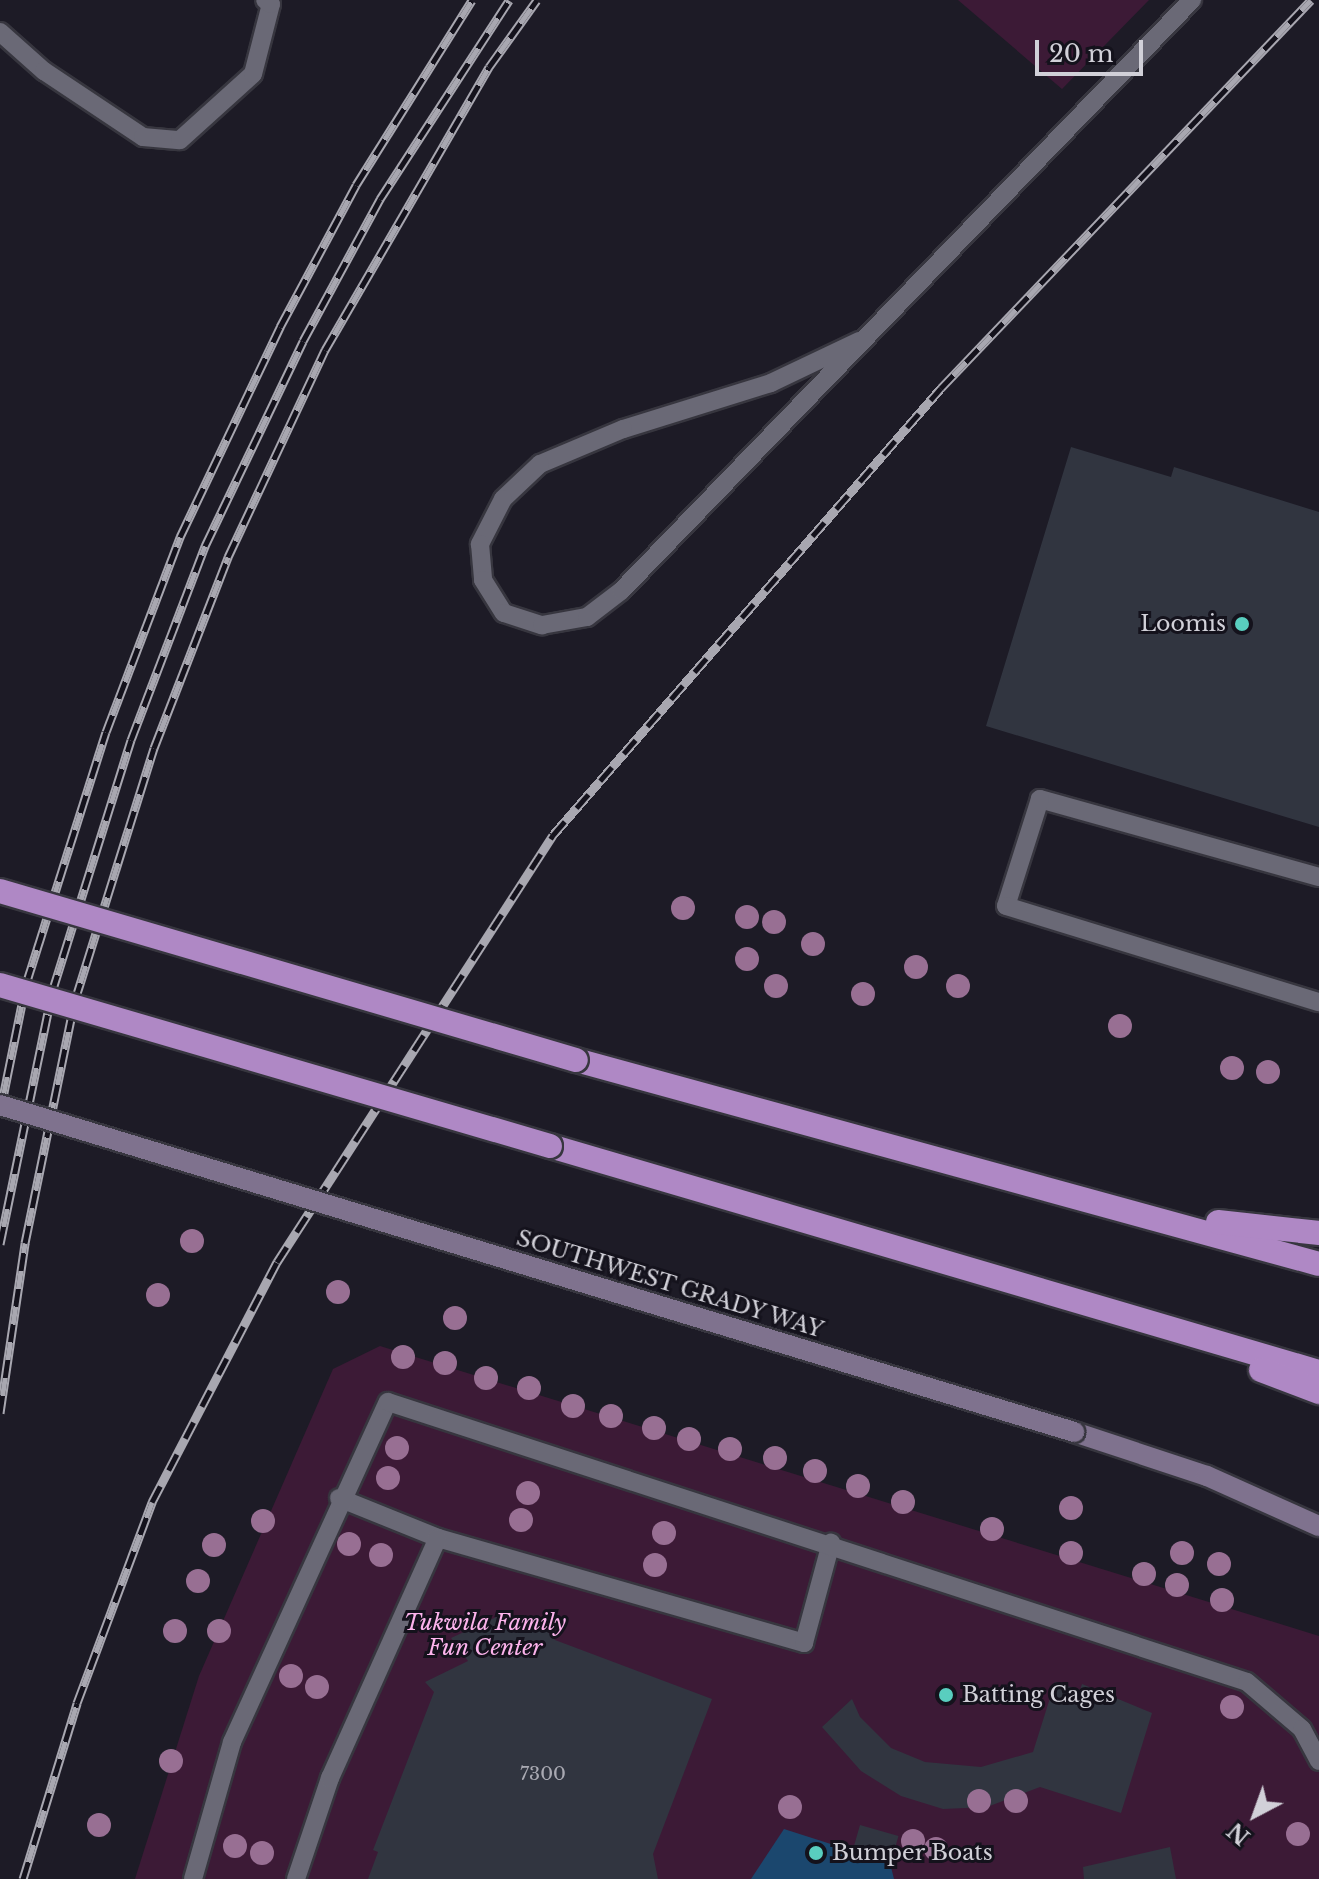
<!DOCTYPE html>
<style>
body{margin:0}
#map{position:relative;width:1319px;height:1879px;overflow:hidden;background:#1d1b26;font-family:"Libre Baskerville",serif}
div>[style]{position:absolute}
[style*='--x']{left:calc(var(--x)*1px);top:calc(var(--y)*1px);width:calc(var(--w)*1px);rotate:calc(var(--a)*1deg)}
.green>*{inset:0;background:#3c1a36}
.water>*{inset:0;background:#1b476e}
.building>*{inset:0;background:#313540;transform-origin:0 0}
.roads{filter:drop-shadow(2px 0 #37363f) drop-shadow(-2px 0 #37363f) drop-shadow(0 2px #37363f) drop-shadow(0 -2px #37363f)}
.lane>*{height:18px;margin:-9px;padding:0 9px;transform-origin:9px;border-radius:9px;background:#6a6976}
.secondary>*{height:20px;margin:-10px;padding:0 10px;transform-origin:10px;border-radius:10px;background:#7f728e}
.highway>*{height:24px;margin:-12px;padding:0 12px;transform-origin:12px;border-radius:12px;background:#af88c5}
.rail>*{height:9px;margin-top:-4.5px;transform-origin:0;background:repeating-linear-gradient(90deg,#14121c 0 18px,#a8a7b0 0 36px);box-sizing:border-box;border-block:2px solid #a8a7b0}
.bridges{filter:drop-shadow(2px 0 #37363f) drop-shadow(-2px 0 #37363f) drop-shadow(0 2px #37363f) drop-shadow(0 -2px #37363f)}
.secondary-bridge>*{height:20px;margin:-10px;padding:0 10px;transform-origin:10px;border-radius:10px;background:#7f728e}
.highway-bridge>*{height:24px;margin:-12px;padding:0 12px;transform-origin:12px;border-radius:12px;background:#af88c5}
.trees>*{width:24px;height:24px;margin:-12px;border-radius:50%;background:#986f93}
.dots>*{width:22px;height:22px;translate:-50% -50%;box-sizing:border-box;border:4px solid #14121c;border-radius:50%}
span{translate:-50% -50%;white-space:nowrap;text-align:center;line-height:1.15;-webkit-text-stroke:6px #14121c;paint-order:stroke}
.number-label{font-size:18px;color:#a9a9b2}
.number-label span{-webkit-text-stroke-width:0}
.poi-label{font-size:22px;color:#d1d0d8}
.right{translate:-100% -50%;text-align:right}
.left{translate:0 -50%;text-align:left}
.street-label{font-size:22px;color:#d1d0d8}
.park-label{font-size:22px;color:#fcb3ec;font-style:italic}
.north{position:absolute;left:1215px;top:1775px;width:80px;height:80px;-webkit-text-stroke:6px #14121c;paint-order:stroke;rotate:221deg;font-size:22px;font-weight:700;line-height:32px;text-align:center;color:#d1d0d8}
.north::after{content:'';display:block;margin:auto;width:28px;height:36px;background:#d1d0d8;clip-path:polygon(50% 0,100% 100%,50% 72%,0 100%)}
.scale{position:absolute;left:1035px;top:40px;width:108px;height:36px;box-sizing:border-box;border:4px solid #d1d0d8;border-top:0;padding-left:10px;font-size:24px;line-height:28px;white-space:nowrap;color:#d1d0d8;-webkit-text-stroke:6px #14121c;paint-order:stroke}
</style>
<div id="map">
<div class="green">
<div style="clip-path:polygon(958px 0,1149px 0,1062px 89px)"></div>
<div style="clip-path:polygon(380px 1346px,1319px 1636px,1319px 1879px,135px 1879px,199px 1676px,333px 1369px)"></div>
</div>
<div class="water">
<div style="clip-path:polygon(784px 1829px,890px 1863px,894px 1879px,751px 1879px)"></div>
</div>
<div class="building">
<div style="clip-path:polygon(1071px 447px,1171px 477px,1174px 467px,1319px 512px,1319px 827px,986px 726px)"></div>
<div style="clip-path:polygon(505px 1613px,519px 1632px,540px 1623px,555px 1640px,712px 1699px,653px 1854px,658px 1879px,368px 1879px,378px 1852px,373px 1850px,434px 1692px,425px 1682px,468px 1661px,451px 1638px)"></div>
<div style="clip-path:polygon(1055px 1682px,1080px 1690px,1082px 1684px,1152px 1713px,1121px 1813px,1040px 1787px,987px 1807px,943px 1809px,901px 1796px,861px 1771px,822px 1727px,852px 1699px,860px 1717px,891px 1748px,925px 1762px,981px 1767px,1033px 1752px)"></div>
<div style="left:860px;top:1825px;width:40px;height:27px;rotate:16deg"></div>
<div style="clip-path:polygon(1170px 1847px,1176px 1879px,1084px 1879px,1083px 1867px)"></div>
</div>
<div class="roads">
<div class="lane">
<div style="--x:0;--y:32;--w:59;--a:41.6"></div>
<div style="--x:44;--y:71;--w:119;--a:33.7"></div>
<div style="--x:143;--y:137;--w:37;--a:5"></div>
<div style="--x:180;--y:140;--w:98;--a:-42.1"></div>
<div style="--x:253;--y:74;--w:72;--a:-75.6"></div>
<div style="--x:271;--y:4;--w:7;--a:-146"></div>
<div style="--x:859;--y:341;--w:98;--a:154.5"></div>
<div style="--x:771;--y:383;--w:155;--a:162.7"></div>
<div style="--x:623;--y:429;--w:90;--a:157.1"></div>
<div style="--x:540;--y:464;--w:51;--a:136.6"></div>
<div style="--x:503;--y:499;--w:51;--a:117.1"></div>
<div style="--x:480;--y:544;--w:36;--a:85"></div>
<div style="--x:483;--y:580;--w:39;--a:58"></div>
<div style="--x:504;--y:613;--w:40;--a:18"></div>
<div style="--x:542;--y:625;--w:46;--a:-10.1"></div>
<div style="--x:587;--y:617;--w:43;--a:-37.4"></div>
<div style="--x:621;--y:591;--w:822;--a:-45.99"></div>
<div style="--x:1319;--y:877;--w:290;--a:-164.4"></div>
<div style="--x:1040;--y:799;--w:112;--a:107.6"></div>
<div style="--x:1006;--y:906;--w:327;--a:17.1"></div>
<div style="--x:339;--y:1498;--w:107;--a:22"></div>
<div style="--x:438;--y:1538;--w:381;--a:16"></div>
<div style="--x:804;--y:1643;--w:104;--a:-74.9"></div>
<div style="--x:193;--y:1879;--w:142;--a:-74.1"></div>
<div style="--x:232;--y:1742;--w:374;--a:-65.4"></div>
<div style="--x:388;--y:1402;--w:903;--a:18.05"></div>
<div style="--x:1247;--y:1682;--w:72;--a:40.5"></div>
<div style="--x:1302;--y:1729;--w:36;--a:62"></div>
<div style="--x:296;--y:1879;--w:107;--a:-71.4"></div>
<div style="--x:330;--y:1778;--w:263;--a:-65.8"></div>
</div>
<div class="secondary">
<div style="--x:1074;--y:1432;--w:140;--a:18.3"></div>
<div style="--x:1207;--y:1476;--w:123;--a:24.1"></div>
</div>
<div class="highway">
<div style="--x:576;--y:1060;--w:770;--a:15.35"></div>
<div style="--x:550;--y:1146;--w:802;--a:16.38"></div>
<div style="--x:1218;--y:1222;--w:102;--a:6.2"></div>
<div style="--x:1261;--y:1370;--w:62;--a:20.8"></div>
</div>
</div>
<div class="rail">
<div style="--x:0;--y:1112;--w:131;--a:-78.5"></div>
<div style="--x:26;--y:984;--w:264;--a:-72.4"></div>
<div style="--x:106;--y:732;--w:209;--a:-69.2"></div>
<div style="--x:180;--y:537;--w:233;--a:-64.5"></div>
<div style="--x:280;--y:327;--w:161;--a:-61.8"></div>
<div style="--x:356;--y:185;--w:218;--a:-57.9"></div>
<div style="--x:0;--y:1244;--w:257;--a:-78.3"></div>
<div style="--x:52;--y:992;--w:264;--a:-72.6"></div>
<div style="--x:131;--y:740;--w:208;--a:-69.1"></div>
<div style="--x:205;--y:546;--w:227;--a:-64.4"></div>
<div style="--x:303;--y:341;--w:162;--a:-61.5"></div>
<div style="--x:380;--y:199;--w:237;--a:-57"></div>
<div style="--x:0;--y:1413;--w:172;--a:-81.6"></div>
<div style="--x:25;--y:1243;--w:248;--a:-78.4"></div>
<div style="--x:75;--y:1000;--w:264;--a:-72.6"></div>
<div style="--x:154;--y:748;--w:205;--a:-68.8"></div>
<div style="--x:228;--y:557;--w:229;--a:-64.9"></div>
<div style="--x:325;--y:350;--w:327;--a:-59.9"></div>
<div style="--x:489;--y:67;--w:82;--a:-54.4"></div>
<div style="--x:23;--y:1879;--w:184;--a:-72.9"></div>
<div style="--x:77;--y:1703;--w:215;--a:-69.5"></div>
<div style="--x:152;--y:1502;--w:271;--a:-62.5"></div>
<div style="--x:277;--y:1262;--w:508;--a:-57.12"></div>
<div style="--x:553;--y:835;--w:592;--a:-49.04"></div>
<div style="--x:941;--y:388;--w:536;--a:-46.36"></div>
</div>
<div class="bridges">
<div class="secondary-bridge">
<div style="--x:0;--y:1105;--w:1123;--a:16.93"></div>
</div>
<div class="highway-bridge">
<div style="--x:0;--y:891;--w:600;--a:16.35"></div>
<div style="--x:0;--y:985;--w:573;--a:16.32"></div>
</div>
</div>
<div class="trees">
<div style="left:683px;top:908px"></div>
<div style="left:747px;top:917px"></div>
<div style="left:774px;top:922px"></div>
<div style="left:813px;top:944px"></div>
<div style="left:747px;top:959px"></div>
<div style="left:916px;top:967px"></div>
<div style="left:776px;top:986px"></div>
<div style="left:958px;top:986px"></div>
<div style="left:863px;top:994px"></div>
<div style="left:1120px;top:1026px"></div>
<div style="left:1232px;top:1068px"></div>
<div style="left:1268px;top:1072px"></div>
<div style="left:192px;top:1241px"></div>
<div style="left:338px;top:1292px"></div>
<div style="left:158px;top:1295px"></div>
<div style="left:455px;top:1318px"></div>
<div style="left:403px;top:1357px"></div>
<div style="left:445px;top:1363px"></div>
<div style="left:486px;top:1378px"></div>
<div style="left:529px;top:1388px"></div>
<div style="left:573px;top:1406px"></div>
<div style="left:611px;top:1416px"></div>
<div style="left:654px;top:1428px"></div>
<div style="left:689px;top:1439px"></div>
<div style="left:397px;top:1448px"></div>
<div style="left:730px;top:1449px"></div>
<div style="left:775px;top:1458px"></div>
<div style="left:815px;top:1471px"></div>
<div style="left:388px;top:1478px"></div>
<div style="left:858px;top:1486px"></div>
<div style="left:528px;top:1493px"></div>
<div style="left:903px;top:1502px"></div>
<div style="left:1071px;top:1508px"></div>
<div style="left:521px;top:1520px"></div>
<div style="left:263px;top:1521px"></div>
<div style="left:992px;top:1529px"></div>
<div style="left:664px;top:1533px"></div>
<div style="left:349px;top:1544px"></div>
<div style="left:214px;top:1545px"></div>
<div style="left:1071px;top:1553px"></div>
<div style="left:1182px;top:1553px"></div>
<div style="left:381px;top:1555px"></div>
<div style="left:1219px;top:1564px"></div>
<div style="left:655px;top:1565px"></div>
<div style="left:1144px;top:1574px"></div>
<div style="left:198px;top:1581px"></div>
<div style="left:1177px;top:1585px"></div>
<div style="left:1222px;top:1600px"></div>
<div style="left:175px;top:1631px"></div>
<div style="left:219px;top:1631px"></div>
<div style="left:291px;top:1676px"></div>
<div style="left:317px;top:1687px"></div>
<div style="left:1232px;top:1707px"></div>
<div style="left:171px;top:1761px"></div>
<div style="left:979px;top:1801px"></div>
<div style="left:1016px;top:1801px"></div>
<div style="left:790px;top:1807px"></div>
<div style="left:99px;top:1825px"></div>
<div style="left:1298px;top:1834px"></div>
<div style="left:913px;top:1841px"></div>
<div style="left:235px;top:1846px"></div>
<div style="left:936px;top:1849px"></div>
<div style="left:262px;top:1853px"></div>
</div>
<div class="dots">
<div style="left:1242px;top:624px;background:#59cebf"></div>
<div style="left:946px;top:1695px;background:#59cebf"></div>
<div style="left:816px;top:1853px;background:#59cebf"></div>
</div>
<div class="number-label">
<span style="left:543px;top:1774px">7300</span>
</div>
<div class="poi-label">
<span class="right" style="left:1226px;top:624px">Loomis</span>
<span class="left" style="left:962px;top:1695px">Batting Cages</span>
<span class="left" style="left:832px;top:1853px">Bumper Boats</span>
</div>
<div class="street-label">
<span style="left:670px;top:1284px;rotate:17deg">SOUTHWEST GRADY WAY</span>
</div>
<div class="park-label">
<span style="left:485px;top:1635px">Tukwila Family<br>Fun Center</span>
</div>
<div class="north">N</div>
<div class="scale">20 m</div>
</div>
